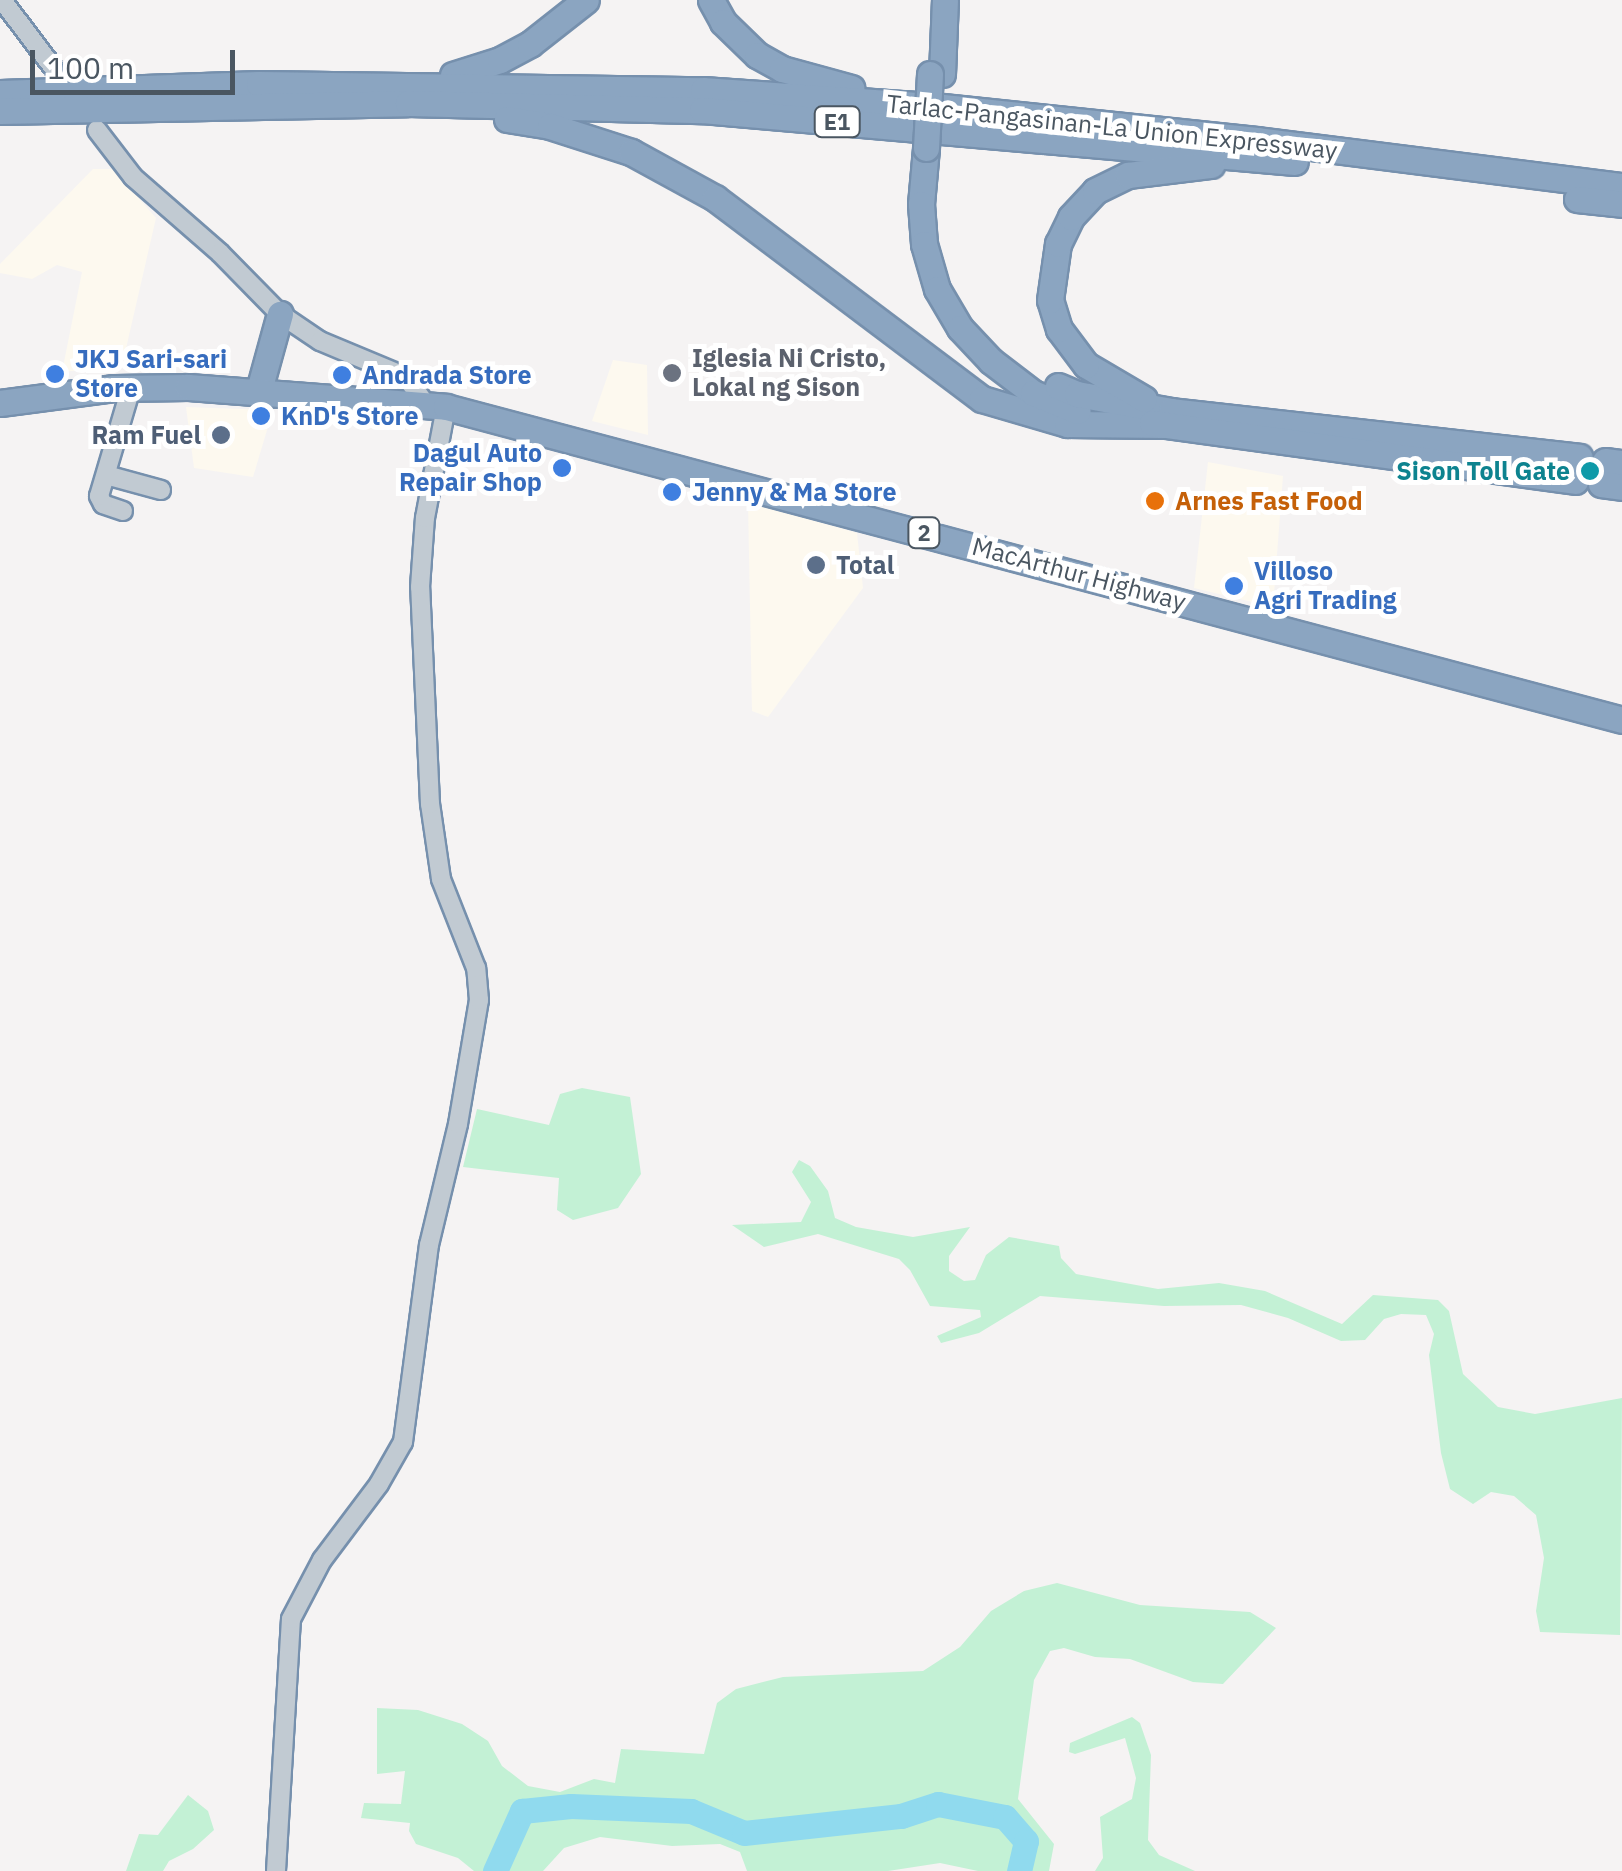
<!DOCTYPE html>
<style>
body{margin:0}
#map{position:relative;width:1622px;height:1871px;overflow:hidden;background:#f5f3f3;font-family:"IBM Plex Sans",sans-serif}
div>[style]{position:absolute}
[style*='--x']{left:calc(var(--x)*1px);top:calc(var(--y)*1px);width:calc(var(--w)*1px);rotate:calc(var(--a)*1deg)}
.commercial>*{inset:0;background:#fdf9ef}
.green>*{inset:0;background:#c3f1d5}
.river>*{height:25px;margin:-12.5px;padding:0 12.5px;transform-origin:12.5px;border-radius:12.5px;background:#90daee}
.roads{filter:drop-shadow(2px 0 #7690ad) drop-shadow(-2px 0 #7690ad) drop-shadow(0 2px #7690ad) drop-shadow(0 -2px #7690ad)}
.minor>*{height:18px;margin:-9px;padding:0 9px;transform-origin:9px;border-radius:9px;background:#c1cad2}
.highway>*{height:25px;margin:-12.5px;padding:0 12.5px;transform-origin:12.5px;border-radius:12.5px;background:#8ba5c1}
.bridges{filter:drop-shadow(2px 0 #7690ad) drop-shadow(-2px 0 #7690ad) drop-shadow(0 2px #7690ad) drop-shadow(0 -2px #7690ad)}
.highway-bridge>*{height:25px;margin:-12.5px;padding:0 12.5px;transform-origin:12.5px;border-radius:12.5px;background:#8ba5c1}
.dots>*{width:28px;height:28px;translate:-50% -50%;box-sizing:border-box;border:5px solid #fff;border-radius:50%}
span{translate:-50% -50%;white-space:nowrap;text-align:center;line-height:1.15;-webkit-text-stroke:10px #fff;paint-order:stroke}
.shield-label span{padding:2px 8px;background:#fff;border:2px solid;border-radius:8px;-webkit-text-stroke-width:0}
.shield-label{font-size:22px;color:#4a5661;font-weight:700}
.street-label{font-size:25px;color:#4a5661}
.worship-label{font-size:25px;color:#5b616d;font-weight:700}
.left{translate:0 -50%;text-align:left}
.shop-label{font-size:25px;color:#366cbe;font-weight:700}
.right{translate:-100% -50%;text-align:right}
.service-label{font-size:25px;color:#4e5e75;font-weight:700}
.culture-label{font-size:25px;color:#0d838f;font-weight:700}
.food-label{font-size:25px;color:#c56008;font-weight:700}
.scale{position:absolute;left:30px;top:50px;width:205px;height:45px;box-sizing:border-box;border:5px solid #4a5661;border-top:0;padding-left:12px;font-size:30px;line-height:35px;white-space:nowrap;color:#4a5661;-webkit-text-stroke:8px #fff;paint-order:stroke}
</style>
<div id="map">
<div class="commercial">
<div style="clip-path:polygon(93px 169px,113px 169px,156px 218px,122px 366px,62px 372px,82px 272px,57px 265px,32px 279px,0 273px,0 264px)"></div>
<div style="clip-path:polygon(613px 360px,647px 365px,648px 435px,592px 421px)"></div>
<div style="clip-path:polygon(186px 407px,273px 410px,253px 477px,194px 468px)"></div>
<div style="clip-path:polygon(1208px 462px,1283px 476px,1273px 607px,1194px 588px)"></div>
<div style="clip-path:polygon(748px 502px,857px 533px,863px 588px,768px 717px,752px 711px)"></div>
</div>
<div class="green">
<div style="clip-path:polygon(582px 1088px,630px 1097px,641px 1174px,618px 1208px,573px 1220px,557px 1210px,559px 1178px,463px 1167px,477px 1109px,549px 1125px,560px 1094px)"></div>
<div style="clip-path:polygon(799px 1160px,810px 1166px,828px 1191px,835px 1218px,856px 1227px,913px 1237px,970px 1227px,949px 1256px,949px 1271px,964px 1281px,975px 1280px,986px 1255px,1009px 1237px,1059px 1246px,1061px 1258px,1076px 1274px,1158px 1289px,1219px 1283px,1265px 1291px,1342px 1324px,1373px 1295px,1438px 1300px,1449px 1311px,1463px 1374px,1498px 1407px,1535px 1414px,1622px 1398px,1620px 1635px,1540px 1632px,1536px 1611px,1544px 1558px,1536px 1515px,1514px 1496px,1491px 1492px,1473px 1504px,1450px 1489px,1441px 1453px,1429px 1355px,1434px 1334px,1426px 1315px,1401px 1314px,1384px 1319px,1365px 1340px,1341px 1341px,1288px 1318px,1241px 1305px,1164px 1306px,1040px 1296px,979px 1333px,941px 1343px,937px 1336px,981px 1317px,980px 1310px,930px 1306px,910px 1270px,899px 1259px,818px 1234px,764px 1247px,732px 1225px,801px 1222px,811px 1202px,792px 1172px)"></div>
<div style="clip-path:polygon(1057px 1583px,1140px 1605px,1250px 1612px,1276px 1628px,1223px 1684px,1193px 1682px,1130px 1659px,1095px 1657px,1064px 1648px,1050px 1651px,1034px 1680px,1018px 1799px,1054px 1844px,1049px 1871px,978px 1871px,940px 1863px,888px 1871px,747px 1871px,740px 1852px,720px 1844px,672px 1846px,600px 1837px,564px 1848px,543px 1871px,474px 1871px,458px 1858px,416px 1844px,409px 1831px,410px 1823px,361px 1818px,364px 1803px,401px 1804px,405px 1771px,377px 1774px,377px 1708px,418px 1710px,462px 1724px,488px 1741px,502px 1766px,528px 1786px,560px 1792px,594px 1779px,615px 1783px,621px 1749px,704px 1754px,717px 1703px,736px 1689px,783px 1677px,923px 1671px,960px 1647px,991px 1611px,1024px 1591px)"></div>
<div style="clip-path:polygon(1132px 1717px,1140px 1723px,1151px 1755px,1148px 1840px,1159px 1855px,1195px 1871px,1095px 1871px,1103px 1858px,1100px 1817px,1132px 1799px,1136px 1778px,1125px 1738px,1075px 1754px,1069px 1752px,1070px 1743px)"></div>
<div style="clip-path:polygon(188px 1795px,208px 1811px,214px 1830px,193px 1849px,169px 1861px,163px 1871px,126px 1871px,139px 1834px,158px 1835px)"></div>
</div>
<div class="river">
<div style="--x:495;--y:1871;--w:66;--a:-65.8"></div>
<div style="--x:522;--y:1811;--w:49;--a:-5.8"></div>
<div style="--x:571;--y:1806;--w:120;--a:2.4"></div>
<div style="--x:691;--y:1811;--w:57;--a:22.5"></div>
<div style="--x:744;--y:1833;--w:158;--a:-6.2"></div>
<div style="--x:901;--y:1816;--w:39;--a:-18"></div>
<div style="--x:938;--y:1804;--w:68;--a:11"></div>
<div style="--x:1005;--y:1817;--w:32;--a:49"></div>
<div style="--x:1026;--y:1841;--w:31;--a:103"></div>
</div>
<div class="roads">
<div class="minor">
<div style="--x:2;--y:0;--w:83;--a:52.9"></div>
<div style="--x:97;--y:130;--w:59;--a:52.5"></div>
<div style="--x:133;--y:177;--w:116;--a:41.1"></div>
<div style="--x:220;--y:253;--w:86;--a:45.5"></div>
<div style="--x:280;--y:314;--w:48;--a:34"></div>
<div style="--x:320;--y:341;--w:93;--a:22.7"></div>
<div style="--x:406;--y:377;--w:34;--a:54"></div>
<div style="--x:106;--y:475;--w:57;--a:15.3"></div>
<div style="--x:123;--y:511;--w:21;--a:-161"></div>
<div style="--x:103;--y:504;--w:9;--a:-117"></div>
<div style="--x:99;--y:496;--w:113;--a:-73.5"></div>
<div style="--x:276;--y:1871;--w:252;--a:-86.6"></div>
<div style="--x:291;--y:1619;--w:67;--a:-62.3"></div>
<div style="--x:322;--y:1560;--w:95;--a:-53.1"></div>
<div style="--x:379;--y:1484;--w:48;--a:-60.3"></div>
<div style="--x:403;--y:1442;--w:199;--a:-82.5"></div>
<div style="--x:429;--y:1245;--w:124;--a:-76.5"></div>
<div style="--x:458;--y:1124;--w:126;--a:-80.4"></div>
<div style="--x:479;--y:1000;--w:32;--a:-95"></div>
<div style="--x:476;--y:968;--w:96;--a:-111.5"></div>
<div style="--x:441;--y:879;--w:76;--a:-98.3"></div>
<div style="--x:430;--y:804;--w:217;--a:-92.6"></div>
<div style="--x:420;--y:587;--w:69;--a:-85.9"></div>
<div style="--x:425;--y:518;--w:113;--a:-79.3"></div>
</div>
<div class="highway">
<div style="--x:711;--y:0;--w:25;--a:61"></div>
<div style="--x:723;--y:22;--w:47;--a:44.1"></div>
<div style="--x:757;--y:55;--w:29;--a:29"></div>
<div style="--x:782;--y:69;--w:72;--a:15.4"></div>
<div style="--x:942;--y:74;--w:74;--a:-87.7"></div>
<div style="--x:453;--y:75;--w:49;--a:-17.7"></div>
<div style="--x:500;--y:60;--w:34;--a:-28"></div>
<div style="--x:530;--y:44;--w:71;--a:-38.2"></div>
<div style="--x:0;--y:93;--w:259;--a:-2"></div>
<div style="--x:259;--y:84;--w:444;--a:0.8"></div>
<div style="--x:703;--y:90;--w:232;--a:4"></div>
<div style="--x:934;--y:106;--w:324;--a:6"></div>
<div style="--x:1256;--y:140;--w:369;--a:7.2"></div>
<div style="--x:0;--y:111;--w:408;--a:-1.1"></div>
<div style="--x:408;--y:103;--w:294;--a:1.4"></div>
<div style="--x:702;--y:110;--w:595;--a:5.01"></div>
<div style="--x:507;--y:119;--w:44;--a:9.2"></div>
<div style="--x:550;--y:126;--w:85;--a:17.8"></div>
<div style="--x:631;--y:152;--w:96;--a:28.7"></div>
<div style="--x:715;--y:198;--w:334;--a:37"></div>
<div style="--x:982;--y:399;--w:89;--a:16.4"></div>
<div style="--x:1067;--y:424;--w:100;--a:0.6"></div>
<div style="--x:926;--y:148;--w:56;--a:95.1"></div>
<div style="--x:921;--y:204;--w:40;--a:85.7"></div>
<div style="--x:924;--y:244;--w:47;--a:73.9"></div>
<div style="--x:937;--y:289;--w:45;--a:59.5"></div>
<div style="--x:960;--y:328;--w:45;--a:46.8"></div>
<div style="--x:991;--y:361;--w:53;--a:37.3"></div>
<div style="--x:1033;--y:393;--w:48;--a:21.8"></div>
<div style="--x:1577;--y:199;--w:45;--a:6.3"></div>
<div style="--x:1058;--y:386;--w:21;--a:23"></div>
<div style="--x:1077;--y:394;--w:96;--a:10.3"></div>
<div style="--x:1171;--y:411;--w:411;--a:6.4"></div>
<div style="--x:259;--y:390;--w:79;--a:-74.6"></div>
<div style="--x:1144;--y:399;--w:67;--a:-149.6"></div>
<div style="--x:1086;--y:365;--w:45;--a:-126.9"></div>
<div style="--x:1059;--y:329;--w:30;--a:-107"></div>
<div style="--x:1050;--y:300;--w:57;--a:-81.9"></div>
<div style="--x:1058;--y:244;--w:30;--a:-64"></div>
<div style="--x:1071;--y:217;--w:35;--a:-47"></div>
<div style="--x:1095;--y:191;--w:37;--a:-26"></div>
<div style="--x:1128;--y:175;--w:84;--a:-6.9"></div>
<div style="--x:0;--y:403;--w:115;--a:-7.5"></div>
<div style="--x:114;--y:388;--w:74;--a:-0.8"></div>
<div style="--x:188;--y:387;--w:259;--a:4.4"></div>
<div style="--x:446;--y:407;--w:1217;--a:14.9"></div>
<div style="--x:1152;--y:423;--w:427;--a:7.8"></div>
<div style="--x:1605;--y:461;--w:17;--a:7"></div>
<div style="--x:1601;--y:484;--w:21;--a:8"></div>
</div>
</div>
<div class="bridges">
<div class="highway-bridge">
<div style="--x:926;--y:148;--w:74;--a:-86.9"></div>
</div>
</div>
<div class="dots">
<div style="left:672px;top:373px;background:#6b7280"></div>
<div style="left:55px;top:374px;background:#3f7fe0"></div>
<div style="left:342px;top:375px;background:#3f7fe0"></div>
<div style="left:261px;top:416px;background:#3f7fe0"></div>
<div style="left:221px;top:435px;background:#5c6f8a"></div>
<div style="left:562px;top:468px;background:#3f7fe0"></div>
<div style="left:1590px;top:471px;background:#0f9aa8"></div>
<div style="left:672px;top:492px;background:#3f7fe0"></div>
<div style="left:1155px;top:501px;background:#e8710a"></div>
<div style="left:816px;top:565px;background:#5c6f8a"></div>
<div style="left:1234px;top:586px;background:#3f7fe0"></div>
</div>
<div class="shield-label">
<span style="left:837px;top:122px">E1</span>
<span style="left:924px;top:533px">2</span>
</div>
<div class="street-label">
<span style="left:1112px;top:127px;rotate:6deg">Tarlac-Pangasinan-La Union Expressway</span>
<span style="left:1079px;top:574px;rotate:15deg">MacArthur Highway</span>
</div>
<div class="worship-label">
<span class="left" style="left:692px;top:373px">Iglesia Ni Cristo,<br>Lokal ng Sison</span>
</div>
<div class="shop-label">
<span class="left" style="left:75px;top:374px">JKJ Sari-sari<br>Store</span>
<span class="left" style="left:362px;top:375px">Andrada Store</span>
<span class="left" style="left:281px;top:416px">KnD's Store</span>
<span class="right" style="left:542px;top:468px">Dagul Auto<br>Repair Shop</span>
<span class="left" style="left:692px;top:492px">Jenny &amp; Ma Store</span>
<span class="left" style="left:1254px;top:586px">Villoso<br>Agri Trading</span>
</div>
<div class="service-label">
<span class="right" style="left:201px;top:435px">Ram Fuel</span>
<span class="left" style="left:836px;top:565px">Total</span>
</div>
<div class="culture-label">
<span class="right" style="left:1570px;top:471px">Sison Toll Gate</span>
</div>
<div class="food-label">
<span class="left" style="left:1175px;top:501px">Arnes Fast Food</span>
</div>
<div class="scale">100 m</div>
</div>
